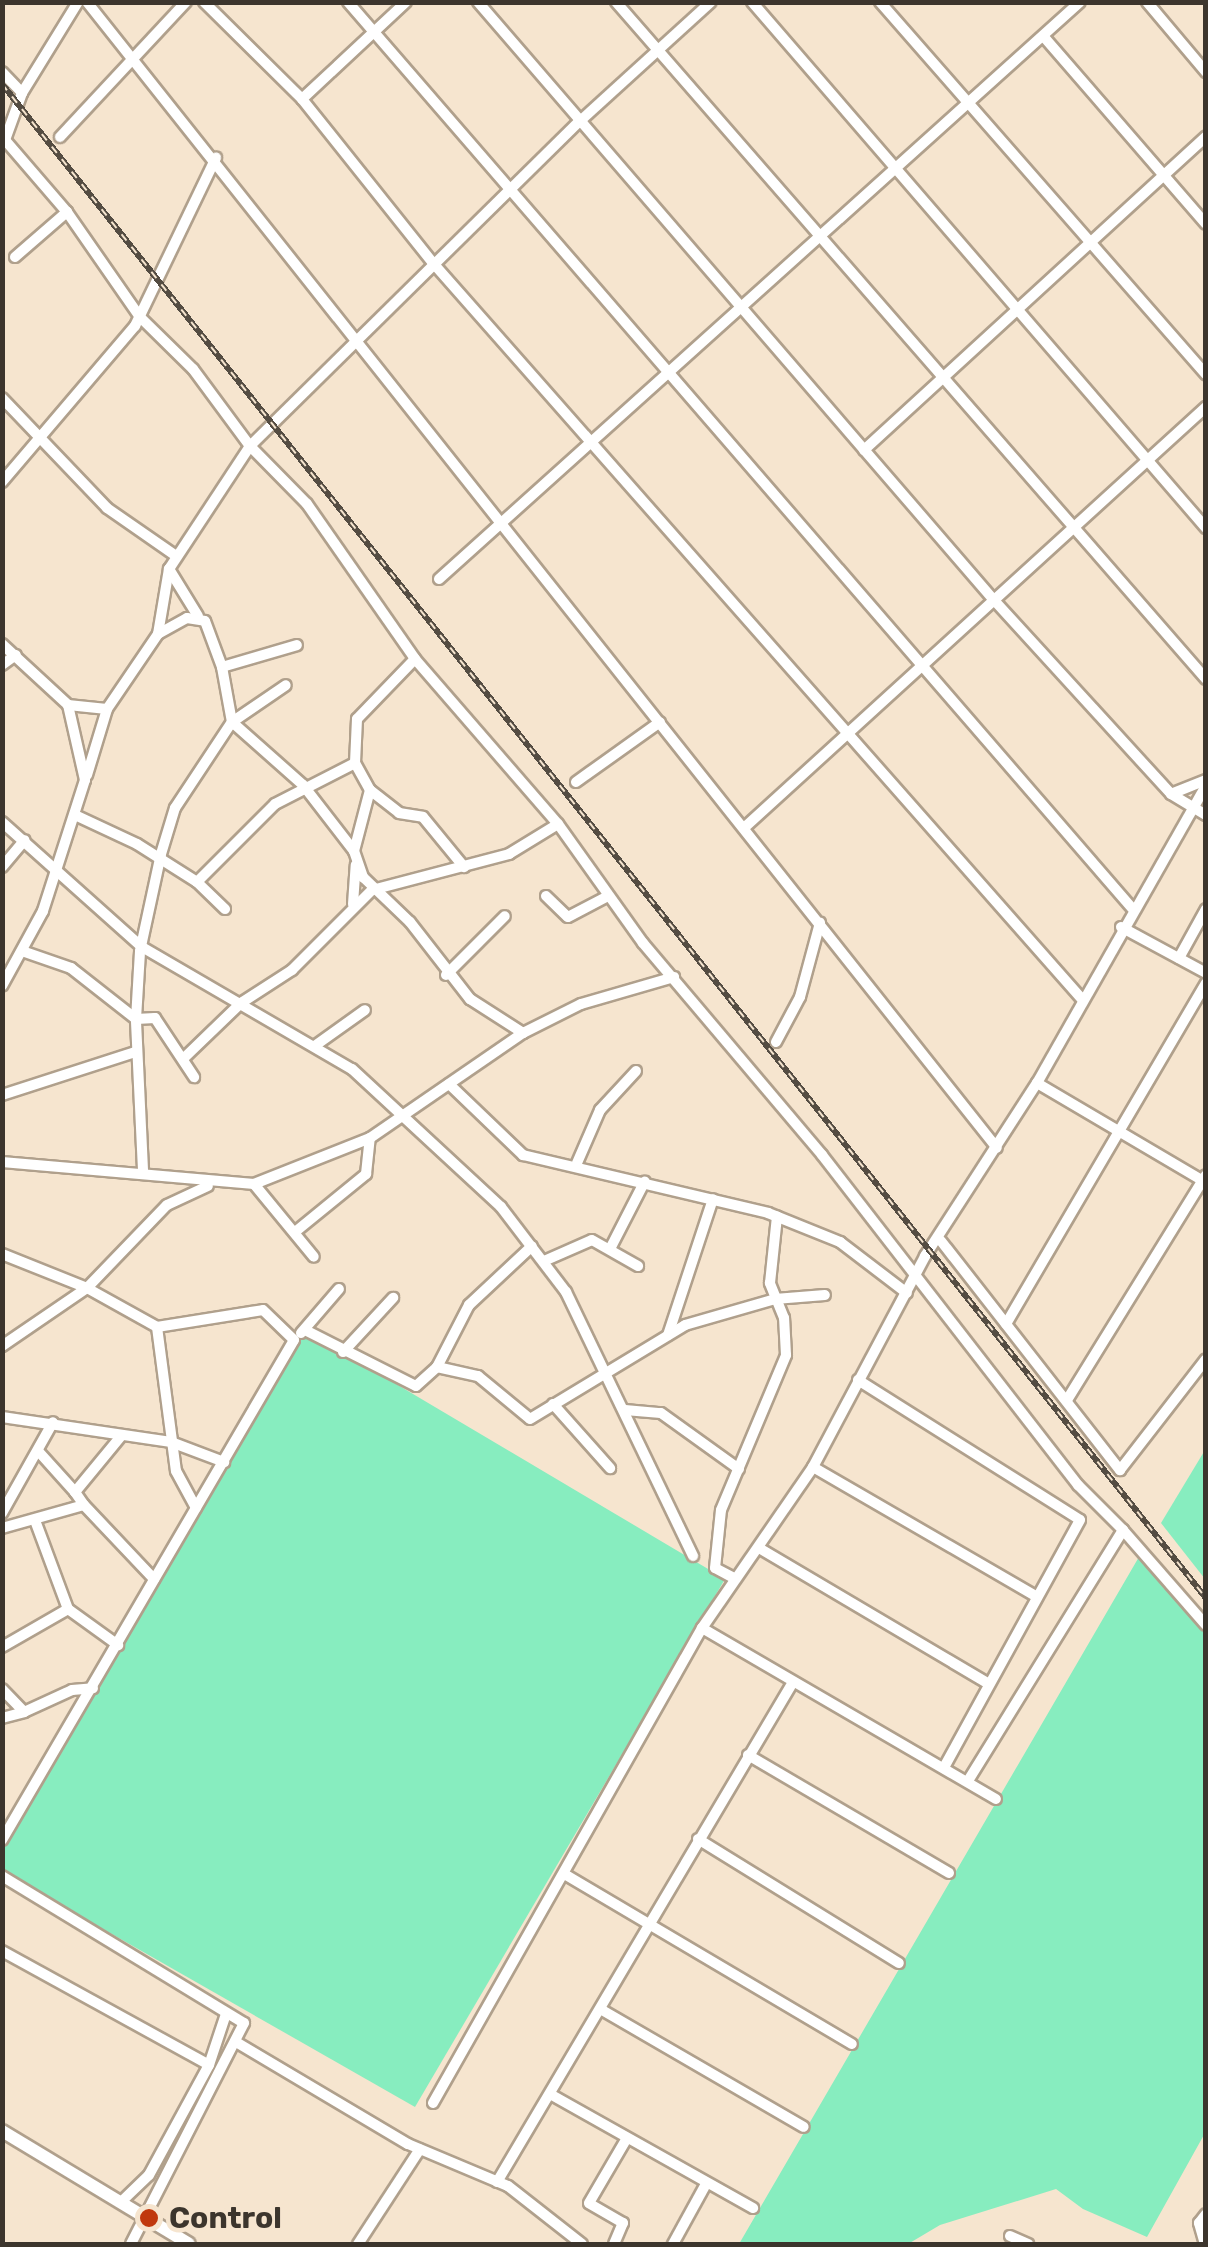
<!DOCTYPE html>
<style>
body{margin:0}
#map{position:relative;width:1208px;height:2247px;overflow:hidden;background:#f6e5cf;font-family:Rubik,sans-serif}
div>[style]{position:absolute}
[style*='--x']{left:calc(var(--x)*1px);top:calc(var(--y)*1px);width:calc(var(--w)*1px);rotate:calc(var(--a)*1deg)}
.green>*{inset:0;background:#87edbf}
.roads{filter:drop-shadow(2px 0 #b0a08c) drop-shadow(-2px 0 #b0a08c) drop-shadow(0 2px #b0a08c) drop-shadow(0 -2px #b0a08c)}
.minor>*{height:10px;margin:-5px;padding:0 5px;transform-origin:5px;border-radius:5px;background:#fff}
.major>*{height:12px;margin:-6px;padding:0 6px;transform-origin:6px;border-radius:6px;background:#fff}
.rail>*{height:6px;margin-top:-3px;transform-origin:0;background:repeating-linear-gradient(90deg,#f6e5cf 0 8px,#544c42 0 16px);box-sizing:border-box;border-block:2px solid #544c42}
.dots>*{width:28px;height:28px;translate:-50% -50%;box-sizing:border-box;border:5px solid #f6e5cf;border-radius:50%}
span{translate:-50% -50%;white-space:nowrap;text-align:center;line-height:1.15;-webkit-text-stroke:9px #f6e5cf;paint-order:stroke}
.poi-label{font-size:30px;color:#3c352d;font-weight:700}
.left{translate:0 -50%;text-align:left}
.frame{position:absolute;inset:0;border:5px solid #3c352d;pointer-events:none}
</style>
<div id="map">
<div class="green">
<div style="clip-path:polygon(305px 1330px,725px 1579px,415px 2107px,3px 1872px,3px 1850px)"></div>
<div style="clip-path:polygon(1205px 1450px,1205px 1579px,1161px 1523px)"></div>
<div style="clip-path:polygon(1143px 1550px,1206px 1632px,1205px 2133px,1147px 2237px,1083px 2209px,1056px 2189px,940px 2225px,908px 2244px,739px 2244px)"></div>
</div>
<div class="roads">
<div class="minor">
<div style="--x:78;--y:2;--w:107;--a:121.6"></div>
<div style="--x:22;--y:93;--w:50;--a:109.9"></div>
<div style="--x:5;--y:140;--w:95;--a:49.3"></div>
<div style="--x:67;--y:212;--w:128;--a:55.2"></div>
<div style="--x:140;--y:317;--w:74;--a:44.5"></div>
<div style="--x:193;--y:369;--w:96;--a:53.5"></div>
<div style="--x:250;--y:446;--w:81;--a:45.5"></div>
<div style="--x:307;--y:504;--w:189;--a:55.1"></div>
<div style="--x:415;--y:659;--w:218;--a:49.1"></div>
<div style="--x:558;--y:824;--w:146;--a:54.5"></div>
<div style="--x:643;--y:943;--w:277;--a:49.8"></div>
<div style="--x:822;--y:1155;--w:418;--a:52.2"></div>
<div style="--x:1078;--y:1485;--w:64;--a:45"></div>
<div style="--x:1123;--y:1530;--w:295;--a:121.7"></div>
<div style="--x:87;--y:2;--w:1463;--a:51.55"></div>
<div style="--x:204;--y:2;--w:138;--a:44.7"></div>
<div style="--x:302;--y:99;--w:210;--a:51.4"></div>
<div style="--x:433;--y:263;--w:980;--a:48.6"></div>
<div style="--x:348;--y:2;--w:1198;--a:49.13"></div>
<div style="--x:478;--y:2;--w:788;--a:49.22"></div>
<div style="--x:993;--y:599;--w:264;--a:47.6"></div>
<div style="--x:1171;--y:794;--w:41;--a:31"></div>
<div style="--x:616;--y:2;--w:898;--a:48.93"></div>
<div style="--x:752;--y:2;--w:695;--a:49.2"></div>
<div style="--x:880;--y:2;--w:495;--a:48.8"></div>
<div style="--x:1147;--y:2;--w:92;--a:49.9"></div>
<div style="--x:1044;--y:37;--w:247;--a:49.1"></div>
<div style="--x:2;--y:72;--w:29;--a:46"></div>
<div style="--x:302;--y:99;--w:142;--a:-43"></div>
<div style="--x:60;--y:137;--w:185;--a:-47"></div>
<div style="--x:15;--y:257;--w:69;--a:-40.9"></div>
<div style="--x:2;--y:398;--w:152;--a:46.3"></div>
<div style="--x:107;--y:508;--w:84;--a:34.8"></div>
<div style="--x:864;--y:450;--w:464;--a:-42.5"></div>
<div style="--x:2;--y:482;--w:205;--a:-49.6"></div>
<div style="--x:135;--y:326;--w:187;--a:-64.3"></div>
<div style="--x:169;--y:569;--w:55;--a:58.3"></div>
<div style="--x:439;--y:579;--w:862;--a:-41.99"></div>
<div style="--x:158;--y:634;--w:33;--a:-29"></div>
<div style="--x:187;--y:618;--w:18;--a:9"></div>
<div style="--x:205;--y:621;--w:49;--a:69.7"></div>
<div style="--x:222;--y:667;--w:56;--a:79.7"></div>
<div style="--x:232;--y:722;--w:95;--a:41.6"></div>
<div style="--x:303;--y:785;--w:83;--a:52.3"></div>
<div style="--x:2;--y:644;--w:90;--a:42.7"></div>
<div style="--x:68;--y:705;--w:77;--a:77.2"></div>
<div style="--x:85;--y:780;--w:138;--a:107.8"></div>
<div style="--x:43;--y:911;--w:85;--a:118.7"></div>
<div style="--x:2;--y:665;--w:17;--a:-36"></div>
<div style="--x:222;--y:667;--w:78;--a:-16.3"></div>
<div style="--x:68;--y:705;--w:39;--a:6"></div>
<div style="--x:107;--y:709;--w:91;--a:-55.8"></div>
<div style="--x:158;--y:634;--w:66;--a:-80.4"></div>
<div style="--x:169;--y:569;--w:147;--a:-56.6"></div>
<div style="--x:250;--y:446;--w:462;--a:-44.6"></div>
<div style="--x:579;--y:122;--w:178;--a:-42.3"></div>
<div style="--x:355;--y:763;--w:31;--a:61"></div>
<div style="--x:370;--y:790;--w:63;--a:104.7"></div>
<div style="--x:354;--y:851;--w:28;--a:71"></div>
<div style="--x:363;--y:877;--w:65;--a:43.8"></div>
<div style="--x:410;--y:922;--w:98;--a:52.1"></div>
<div style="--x:470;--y:999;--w:63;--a:32.7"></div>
<div style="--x:87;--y:775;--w:69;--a:-73.1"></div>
<div style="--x:576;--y:782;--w:103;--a:-35.5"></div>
<div style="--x:370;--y:790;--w:37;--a:38"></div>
<div style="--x:399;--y:813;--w:24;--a:9"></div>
<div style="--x:423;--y:817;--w:65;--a:50.6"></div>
<div style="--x:1171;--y:794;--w:38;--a:-22"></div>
<div style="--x:75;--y:815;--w:68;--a:25.1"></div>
<div style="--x:137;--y:844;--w:71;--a:32.3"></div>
<div style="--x:197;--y:882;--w:39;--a:44"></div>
<div style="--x:2;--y:822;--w:188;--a:41.8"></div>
<div style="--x:142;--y:947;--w:243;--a:30.2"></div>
<div style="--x:352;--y:1069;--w:203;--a:42.8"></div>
<div style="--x:501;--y:1207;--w:107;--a:52.6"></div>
<div style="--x:566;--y:1292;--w:293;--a:64.3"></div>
<div style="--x:745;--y:827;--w:624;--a:-42.34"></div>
<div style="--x:2;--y:867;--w:35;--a:-50"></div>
<div style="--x:197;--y:882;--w:110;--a:-45"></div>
<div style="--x:275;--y:804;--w:90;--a:-27.1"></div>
<div style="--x:355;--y:763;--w:44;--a:-87.4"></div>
<div style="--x:357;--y:719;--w:83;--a:-46"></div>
<div style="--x:546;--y:896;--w:30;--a:44"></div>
<div style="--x:568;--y:917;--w:45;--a:-27.7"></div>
<div style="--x:353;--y:904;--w:39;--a:-86"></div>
<div style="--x:1121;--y:927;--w:97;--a:28.4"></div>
<div style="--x:22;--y:951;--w:52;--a:19.1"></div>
<div style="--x:71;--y:968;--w:83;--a:38.1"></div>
<div style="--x:136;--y:1019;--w:19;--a:-3"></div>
<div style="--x:155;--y:1018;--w:71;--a:56.5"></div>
<div style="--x:1179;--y:958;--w:56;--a:-61.1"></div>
<div style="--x:446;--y:975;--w:83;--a:-45"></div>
<div style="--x:776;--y:1042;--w:51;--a:-61.9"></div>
<div style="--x:800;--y:997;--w:77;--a:-74.9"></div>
<div style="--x:316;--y:1045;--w:60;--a:-35.5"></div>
<div style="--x:185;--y:1057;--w:78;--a:-44"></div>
<div style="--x:241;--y:1003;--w:61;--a:-32.9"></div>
<div style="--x:292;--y:970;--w:113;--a:-45"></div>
<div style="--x:372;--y:890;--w:142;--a:-14.7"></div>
<div style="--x:509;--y:854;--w:57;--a:-31.5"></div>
<div style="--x:1037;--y:1083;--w:195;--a:30.5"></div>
<div style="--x:449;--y:1084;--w:103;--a:43.8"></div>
<div style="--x:523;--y:1155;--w:252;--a:13.3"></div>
<div style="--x:768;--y:1213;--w:78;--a:21.9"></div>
<div style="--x:840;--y:1242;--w:84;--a:37.3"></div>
<div style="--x:2;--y:1095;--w:140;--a:-17.9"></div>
<div style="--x:2;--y:1162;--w:253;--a:5"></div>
<div style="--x:254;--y:1184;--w:125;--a:-21.6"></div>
<div style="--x:370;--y:1138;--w:186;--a:-34.5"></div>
<div style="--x:523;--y:1033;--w:65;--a:-26.6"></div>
<div style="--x:581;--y:1004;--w:97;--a:-16.2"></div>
<div style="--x:577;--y:1163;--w:58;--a:-66.5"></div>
<div style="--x:600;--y:1110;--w:53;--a:-47.3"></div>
<div style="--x:143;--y:1170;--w:151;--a:-92.7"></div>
<div style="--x:136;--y:1019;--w:68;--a:-86.6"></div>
<div style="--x:140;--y:951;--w:99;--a:-77.8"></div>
<div style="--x:161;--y:854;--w:48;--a:-73.1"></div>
<div style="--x:175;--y:808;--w:103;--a:-56.5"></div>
<div style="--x:232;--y:722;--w:65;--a:-34.4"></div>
<div style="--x:254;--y:1184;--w:94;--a:50.6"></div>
<div style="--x:295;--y:1232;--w:92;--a:-39.2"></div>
<div style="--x:366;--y:1174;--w:36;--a:-84"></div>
<div style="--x:941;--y:1241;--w:291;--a:52"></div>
<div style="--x:1120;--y:1470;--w:140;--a:-52.2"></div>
<div style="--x:610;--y:1249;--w:76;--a:-62.8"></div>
<div style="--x:2;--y:1254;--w:92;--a:21.8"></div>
<div style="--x:87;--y:1288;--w:80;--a:29.1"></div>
<div style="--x:157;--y:1327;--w:107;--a:-9.1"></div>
<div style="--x:263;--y:1310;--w:43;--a:44.1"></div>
<div style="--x:294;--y:1340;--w:579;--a:120.28"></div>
<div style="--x:544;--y:1261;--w:52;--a:-23.6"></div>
<div style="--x:592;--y:1240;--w:53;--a:29.5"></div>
<div style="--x:1006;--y:1324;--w:395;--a:-59.6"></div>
<div style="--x:157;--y:1327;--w:145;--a:82.5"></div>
<div style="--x:176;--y:1471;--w:42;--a:61.6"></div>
<div style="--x:305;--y:1330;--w:124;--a:26.8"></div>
<div style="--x:416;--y:1386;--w:28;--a:-42"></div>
<div style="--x:437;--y:1367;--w:70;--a:-62.7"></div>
<div style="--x:469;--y:1305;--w:86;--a:-43.1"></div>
<div style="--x:301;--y:1333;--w:58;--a:-49.2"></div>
<div style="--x:668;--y:1335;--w:143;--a:-71.7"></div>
<div style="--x:2;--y:1346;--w:103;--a:-34.3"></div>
<div style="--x:87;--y:1288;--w:115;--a:-46.1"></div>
<div style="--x:167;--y:1205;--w:45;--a:-24.9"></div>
<div style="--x:343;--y:1352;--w:74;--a:-47.2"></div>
<div style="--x:437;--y:1367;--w:42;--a:12.4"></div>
<div style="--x:478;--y:1376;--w:67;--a:39.6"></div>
<div style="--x:530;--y:1419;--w:181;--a:-31.2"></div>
<div style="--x:685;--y:1325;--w:94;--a:-16.1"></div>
<div style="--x:775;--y:1299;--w:50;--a:-4.6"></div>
<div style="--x:858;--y:1380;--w:262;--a:32.2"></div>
<div style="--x:1080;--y:1520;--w:281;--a:118.8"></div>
<div style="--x:1067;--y:1400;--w:264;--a:-58.3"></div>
<div style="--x:553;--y:1404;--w:86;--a:48.3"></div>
<div style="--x:625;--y:1410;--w:36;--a:5"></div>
<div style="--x:661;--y:1413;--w:96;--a:35.7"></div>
<div style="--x:2;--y:1417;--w:171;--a:8.4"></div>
<div style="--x:171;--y:1442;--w:57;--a:20.7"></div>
<div style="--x:39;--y:1452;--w:54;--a:48"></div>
<div style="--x:813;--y:1467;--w:259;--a:30.1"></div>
<div style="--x:84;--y:1505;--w:102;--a:46.6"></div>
<div style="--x:2;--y:1513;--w:104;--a:-60.7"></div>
<div style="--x:36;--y:1523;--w:92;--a:69.6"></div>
<div style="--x:68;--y:1609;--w:62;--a:35.8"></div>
<div style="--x:2;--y:1528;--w:85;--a:-15.7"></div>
<div style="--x:84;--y:1505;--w:16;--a:-125"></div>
<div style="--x:75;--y:1492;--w:74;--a:-50.5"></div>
<div style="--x:1123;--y:1530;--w:126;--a:48.9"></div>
<div style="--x:759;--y:1548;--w:267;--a:30.6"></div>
<div style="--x:732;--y:1577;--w:19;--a:-152"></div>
<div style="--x:715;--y:1568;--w:58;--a:-84.1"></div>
<div style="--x:721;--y:1510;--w:168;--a:-67.2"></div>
<div style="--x:786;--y:1355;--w:37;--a:-93"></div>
<div style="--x:784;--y:1318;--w:38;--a:-112"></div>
<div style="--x:770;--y:1283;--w:67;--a:-84"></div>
<div style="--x:702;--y:1628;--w:340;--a:30.2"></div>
<div style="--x:2;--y:1647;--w:76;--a:-29.9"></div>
<div style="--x:2;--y:1689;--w:32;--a:46"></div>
<div style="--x:24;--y:1712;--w:53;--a:-24.6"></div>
<div style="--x:72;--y:1690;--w:21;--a:-5"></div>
<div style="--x:2;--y:1718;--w:23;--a:-15"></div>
<div style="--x:748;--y:1755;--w:233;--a:30.4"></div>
<div style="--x:698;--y:1839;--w:236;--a:31.7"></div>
<div style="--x:566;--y:1875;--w:332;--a:30.6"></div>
<div style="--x:2;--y:1876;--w:283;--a:31.3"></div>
<div style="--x:244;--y:2023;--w:248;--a:117.1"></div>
<div style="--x:2;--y:1951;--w:236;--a:28.8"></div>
<div style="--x:602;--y:2010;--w:233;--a:30.1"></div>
<div style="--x:236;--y:2042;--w:200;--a:30.7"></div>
<div style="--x:408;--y:2144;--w:108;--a:22.8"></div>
<div style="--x:508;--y:2186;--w:94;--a:38.1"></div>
<div style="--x:550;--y:2094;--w:233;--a:29.3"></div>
<div style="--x:433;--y:2103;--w:546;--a:-60.48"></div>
<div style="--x:702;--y:1628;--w:196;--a:-55.4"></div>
<div style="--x:813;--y:1467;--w:239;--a:-62"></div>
<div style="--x:925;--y:1256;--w:206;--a:-57.1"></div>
<div style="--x:1037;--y:1083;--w:343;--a:-60.4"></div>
<div style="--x:497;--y:2182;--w:581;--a:-59.37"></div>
<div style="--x:122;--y:2201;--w:37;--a:-44"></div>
<div style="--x:149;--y:2175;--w:125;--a:-61.4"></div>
<div style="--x:209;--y:2065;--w:54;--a:-71.6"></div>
<div style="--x:1010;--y:2236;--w:20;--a:24"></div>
<div style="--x:358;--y:2244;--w:113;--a:-56.9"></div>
<div style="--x:614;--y:2244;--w:23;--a:-67"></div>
<div style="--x:623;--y:2223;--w:39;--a:-150"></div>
<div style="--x:589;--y:2203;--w:75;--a:-59.7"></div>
<div style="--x:673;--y:2244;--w:68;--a:-61.2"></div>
<div style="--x:1205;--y:2244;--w:22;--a:-106"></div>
<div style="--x:1199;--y:2223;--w:11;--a:-52"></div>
</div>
<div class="major">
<div style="--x:2;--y:2131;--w:218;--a:31.1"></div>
</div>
</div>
<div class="rail">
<div style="--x:2;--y:84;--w:1934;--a:51.51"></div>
</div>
<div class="dots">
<div style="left:149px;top:2218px;background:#c0380d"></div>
</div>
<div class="poi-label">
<span class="left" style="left:169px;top:2218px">Control</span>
</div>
<div class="frame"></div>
</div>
